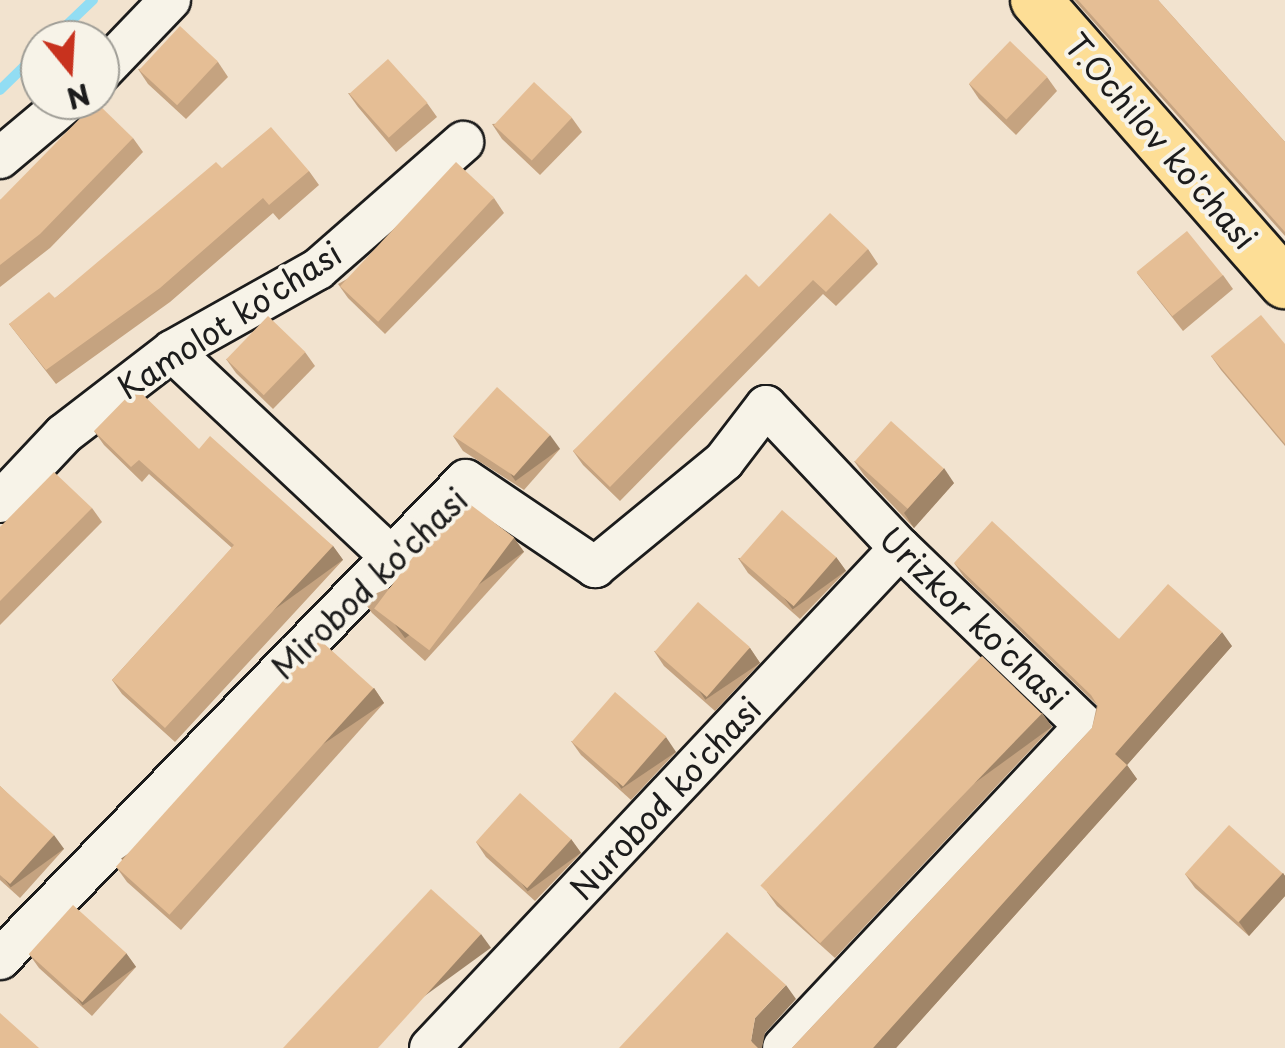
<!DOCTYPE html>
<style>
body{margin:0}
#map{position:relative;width:1285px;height:1048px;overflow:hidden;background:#f2e3cf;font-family:"Playpen Sans",sans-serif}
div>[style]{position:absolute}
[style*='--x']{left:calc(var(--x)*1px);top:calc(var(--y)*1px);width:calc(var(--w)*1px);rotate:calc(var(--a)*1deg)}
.stream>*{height:10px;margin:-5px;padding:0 5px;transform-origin:5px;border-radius:5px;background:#92ddf3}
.roads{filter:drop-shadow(2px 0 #1c1c1c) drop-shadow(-2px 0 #1c1c1c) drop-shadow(0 2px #1c1c1c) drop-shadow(0 -2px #1c1c1c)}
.minor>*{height:40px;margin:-20px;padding:0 20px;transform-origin:20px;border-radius:20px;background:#f7f3e8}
.major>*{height:50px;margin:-25px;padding:0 25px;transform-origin:25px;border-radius:25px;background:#fdde96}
.wall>*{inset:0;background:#c5a380}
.shaded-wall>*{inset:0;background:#a08568;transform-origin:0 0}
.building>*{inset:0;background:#e5be95;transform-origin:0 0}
span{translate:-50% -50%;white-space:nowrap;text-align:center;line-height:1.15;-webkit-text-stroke:8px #f7f3e8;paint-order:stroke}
.street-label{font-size:32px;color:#1c1c1c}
.north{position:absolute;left:20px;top:20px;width:100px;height:100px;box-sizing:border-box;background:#f7f3e8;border:2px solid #9f9d96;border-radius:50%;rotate:162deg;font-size:28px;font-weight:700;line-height:40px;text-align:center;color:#1c1c1c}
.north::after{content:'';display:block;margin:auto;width:35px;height:45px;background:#c8321e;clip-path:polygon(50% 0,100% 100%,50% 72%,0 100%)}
</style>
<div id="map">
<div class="stream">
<div style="--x:51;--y:40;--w:58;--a:-43.6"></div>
<div style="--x:0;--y:90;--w:56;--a:-44.3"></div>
</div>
<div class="roads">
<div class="minor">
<div style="--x:100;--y:73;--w:101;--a:-46.2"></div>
<div style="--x:0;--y:158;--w:90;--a:-40"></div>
<div style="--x:172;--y:351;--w:299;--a:43.2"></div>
<div style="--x:0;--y:502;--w:93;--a:-46.7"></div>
<div style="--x:64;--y:434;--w:136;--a:-37.5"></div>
<div style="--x:172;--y:351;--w:167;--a:-29.3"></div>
<div style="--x:318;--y:269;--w:193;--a:-41.2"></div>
<div style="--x:0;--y:959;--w:668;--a:-45.79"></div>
<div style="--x:466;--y:480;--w:156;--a:34"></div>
<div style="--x:595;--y:567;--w:167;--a:-39.4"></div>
<div style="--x:724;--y:461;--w:69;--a:-52.6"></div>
<div style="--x:766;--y:406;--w:195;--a:46.7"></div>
<div style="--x:900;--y:548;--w:257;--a:43.9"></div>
<div style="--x:1085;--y:726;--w:441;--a:133.2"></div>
<div style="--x:430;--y:1048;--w:686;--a:-46.77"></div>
</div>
<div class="major">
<div style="--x:1036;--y:0;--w:377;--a:48.7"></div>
</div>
</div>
<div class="wall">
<div style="clip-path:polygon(1074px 0,1158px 0,1285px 142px,1285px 236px)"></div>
<div style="clip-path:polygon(218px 62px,228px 77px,186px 119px,148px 84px,138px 69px)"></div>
<div style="clip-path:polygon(1047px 77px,1057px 91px,1016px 135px,979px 99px,969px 84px)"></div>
<div style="clip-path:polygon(348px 93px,427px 103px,437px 117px,396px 152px,358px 107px)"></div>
<div style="clip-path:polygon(572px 118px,582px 132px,540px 175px,502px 139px,492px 124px)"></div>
<div style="clip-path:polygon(133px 138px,143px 152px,50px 248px,0 287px,0 200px)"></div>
<div style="clip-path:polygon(222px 168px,309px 171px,319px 185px,279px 220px,273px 213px,170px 302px,56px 384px,9px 324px,55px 298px)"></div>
<div style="clip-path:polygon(494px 198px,504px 213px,385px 334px,348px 298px,338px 284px)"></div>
<div style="clip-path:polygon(868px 249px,878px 264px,836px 306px,823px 294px,620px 501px,583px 465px,573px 451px,759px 287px)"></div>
<div style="clip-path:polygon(1137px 273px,1223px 275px,1233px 289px,1183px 331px)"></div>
<div style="clip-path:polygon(1285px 344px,1285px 446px,1221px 370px,1211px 356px)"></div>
<div style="clip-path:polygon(305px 352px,315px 366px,273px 409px,236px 373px,226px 359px)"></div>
<div style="clip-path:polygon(94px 431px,199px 449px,333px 546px,343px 560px,175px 742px,122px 694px,112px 680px,232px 548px,149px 474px,142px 482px,104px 445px)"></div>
<div style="clip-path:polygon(453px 436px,560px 449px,524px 490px,463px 451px)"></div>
<div style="clip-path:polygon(854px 461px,954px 483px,914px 528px,864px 475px)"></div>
<div style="clip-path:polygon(92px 508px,102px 522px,0 625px,0 527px)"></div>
<div style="clip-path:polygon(514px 538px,524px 552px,425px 661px,372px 613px,362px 599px)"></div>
<div style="clip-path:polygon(836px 557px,846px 571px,800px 619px,748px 573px,738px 558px)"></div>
<div style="clip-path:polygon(954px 563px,1119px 639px,1232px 646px,1127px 765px,1137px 779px,896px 1048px,792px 1048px,1092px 728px,1097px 705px,964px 577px)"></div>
<div style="clip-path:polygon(750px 648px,760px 663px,715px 711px,664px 666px,654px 651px)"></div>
<div style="clip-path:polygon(374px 688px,384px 703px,181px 930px,127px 882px,117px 868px)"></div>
<div style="clip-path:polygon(1042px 713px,1052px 727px,835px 958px,777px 906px,767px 892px)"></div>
<div style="clip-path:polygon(571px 741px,676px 752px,631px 800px,581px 755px)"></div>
<div style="clip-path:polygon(0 786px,64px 849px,20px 898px,0 880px)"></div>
<div style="clip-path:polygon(571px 839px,581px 853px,535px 901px,486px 857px,476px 842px)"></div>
<div style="clip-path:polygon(1283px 873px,1285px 876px,1285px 896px,1249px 936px,1195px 888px,1185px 874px)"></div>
<div style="clip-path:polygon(126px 953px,136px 967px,92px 1016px,39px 968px,29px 954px)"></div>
</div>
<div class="shaded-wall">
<div style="left:550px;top:435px;width:17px;height:55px;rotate:54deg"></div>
<div style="clip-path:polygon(944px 468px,954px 483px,914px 528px,904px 513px)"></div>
<div style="left:514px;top:538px;width:17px;height:147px;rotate:54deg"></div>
<div style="left:333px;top:546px;width:17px;height:248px;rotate:54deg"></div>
<div style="left:836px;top:557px;width:17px;height:66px;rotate:54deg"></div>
<div style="clip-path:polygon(1222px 632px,1232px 646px,1127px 765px,1137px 779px,896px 1048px,873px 1048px,1115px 754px)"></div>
<div style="left:750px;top:648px;width:18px;height:66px;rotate:56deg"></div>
<div style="left:374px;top:688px;width:18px;height:305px;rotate:56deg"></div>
<div style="left:1042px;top:713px;width:17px;height:316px;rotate:54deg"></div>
<div style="left:666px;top:737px;width:18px;height:66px;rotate:56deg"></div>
<div style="left:54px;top:835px;width:17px;height:66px;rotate:54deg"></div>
<div style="left:571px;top:839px;width:17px;height:66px;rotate:54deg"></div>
<div style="clip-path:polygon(1283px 873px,1285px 876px,1285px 896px,1249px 936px,1239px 922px)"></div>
<div style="left:481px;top:934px;width:17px;height:154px;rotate:54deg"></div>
<div style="left:126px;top:953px;width:17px;height:66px;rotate:54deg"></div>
<div style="clip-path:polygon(786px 985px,796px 999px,765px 1033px,762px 1048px,755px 1048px,751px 1041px,755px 1018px)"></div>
</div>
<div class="building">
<div style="clip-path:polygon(1078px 0,1158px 0,1285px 142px,1285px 232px)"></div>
<div style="left:180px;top:26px;width:52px;height:60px;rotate:43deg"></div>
<div style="left:1010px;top:41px;width:52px;height:59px;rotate:44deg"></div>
<div style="left:388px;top:59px;width:59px;height:52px;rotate:48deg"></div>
<div style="left:534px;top:82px;width:52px;height:59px;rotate:43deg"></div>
<div style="clip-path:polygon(96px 102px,133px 138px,40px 234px,0 265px,0 200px)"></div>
<div style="clip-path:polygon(271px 127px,309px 171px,269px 205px,263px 198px,160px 288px,46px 370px,9px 324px,49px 292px,55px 298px,216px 162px,222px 168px)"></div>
<div style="left:456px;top:162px;width:52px;height:170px;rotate:43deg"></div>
<div style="clip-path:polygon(830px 213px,868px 249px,826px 292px,813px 280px,610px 487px,573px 451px,746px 274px,759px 287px)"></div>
<div style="left:1187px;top:231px;width:57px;height:65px;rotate:51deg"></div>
<div style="clip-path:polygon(1261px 315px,1285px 344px,1285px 444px,1211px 356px)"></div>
<div style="left:268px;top:316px;width:52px;height:60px;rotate:44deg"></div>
<div style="clip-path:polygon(497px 387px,550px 435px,514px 476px,453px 436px)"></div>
<div style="clip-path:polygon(136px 388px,199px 449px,210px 436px,333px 546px,165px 728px,112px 680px,234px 545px,139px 460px,131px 467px,94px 431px)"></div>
<div style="left:891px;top:421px;width:71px;height:54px;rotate:42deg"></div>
<div style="clip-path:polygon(54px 472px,92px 508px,0 601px,0 527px)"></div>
<div style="left:459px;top:496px;width:69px;height:141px;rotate:37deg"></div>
<div style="left:782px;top:510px;width:72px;height:65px;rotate:41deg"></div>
<div style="clip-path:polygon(992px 521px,1119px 639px,1168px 584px,1222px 632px,1115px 754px,1127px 765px,873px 1048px,792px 1048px,1092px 728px,1098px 706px,1091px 695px,954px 563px)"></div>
<div style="left:698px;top:602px;width:69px;height:66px;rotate:41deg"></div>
<div style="left:320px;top:640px;width:72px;height:305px;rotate:42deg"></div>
<div style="left:982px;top:656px;width:83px;height:319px;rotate:44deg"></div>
<div style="left:615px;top:692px;width:68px;height:66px;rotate:41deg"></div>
<div style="clip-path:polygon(0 786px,54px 835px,10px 884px,0 875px)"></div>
<div style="left:520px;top:793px;width:69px;height:66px;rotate:42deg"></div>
<div style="left:1229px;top:825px;width:72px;height:66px;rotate:42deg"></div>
<div style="clip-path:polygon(431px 889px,481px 934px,378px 1048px,283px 1048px)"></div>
<div style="left:73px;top:905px;width:72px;height:66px;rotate:42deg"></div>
<div style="clip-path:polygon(727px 932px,786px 985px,755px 1018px,751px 1041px,758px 1048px,619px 1048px)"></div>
<div style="clip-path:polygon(0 1013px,39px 1048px,0 1048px)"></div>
</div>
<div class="street-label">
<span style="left:1161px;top:141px;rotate:49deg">T.Ochilov ko'chasi</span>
<span style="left:229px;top:320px;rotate:-33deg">Kamolot ko'chasi</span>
<span style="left:369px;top:583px;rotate:-44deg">Mirobod ko'chasi</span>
<span style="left:974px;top:618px;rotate:44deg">Urizkor ko'chasi</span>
<span style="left:665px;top:798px;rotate:-47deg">Nurobod ko'chasi</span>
</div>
<div class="north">N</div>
</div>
